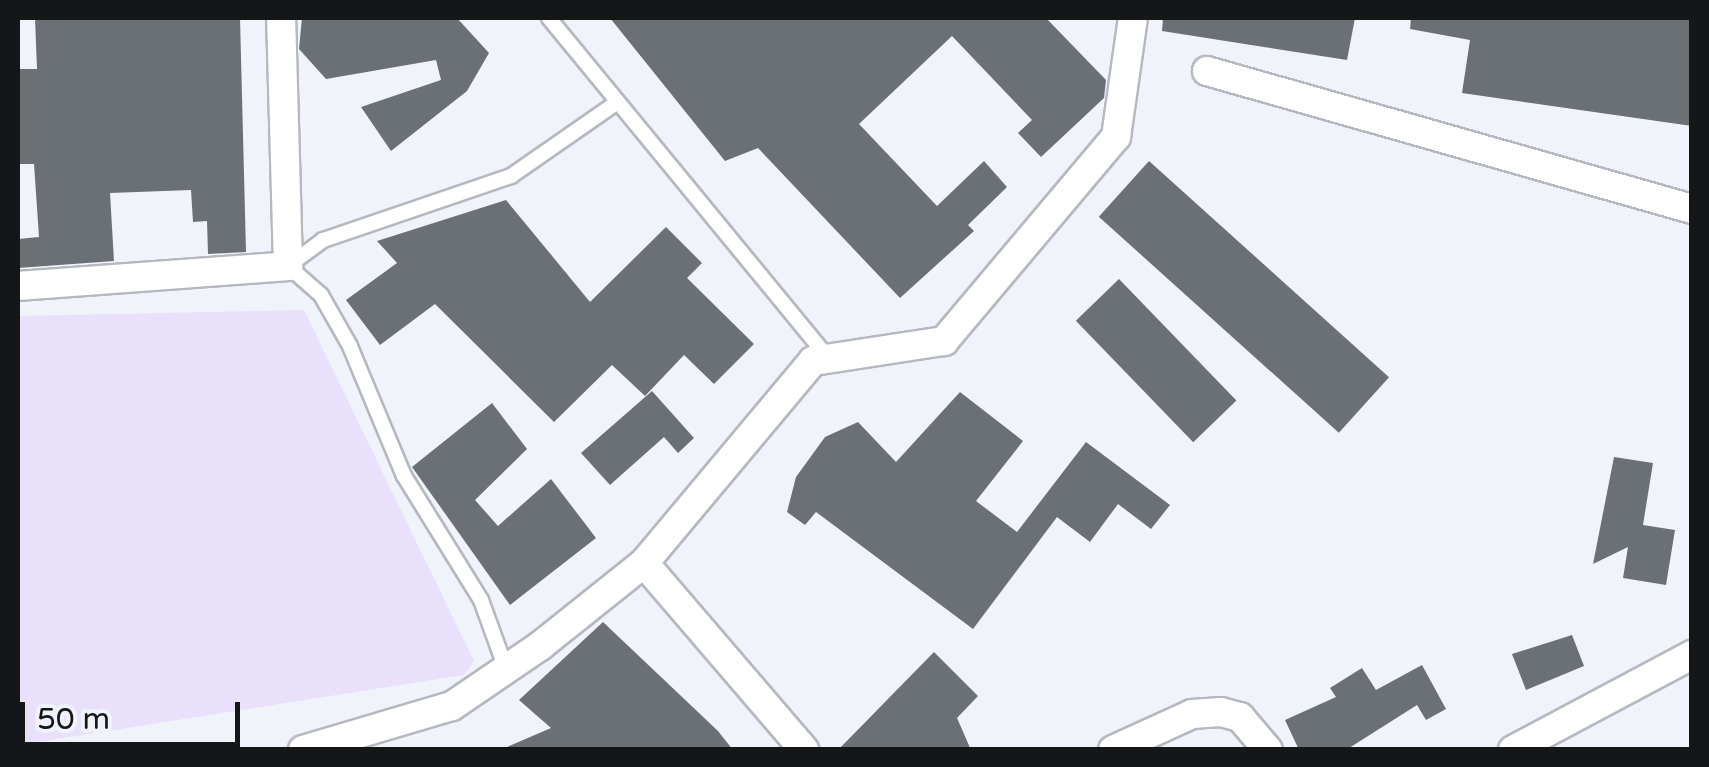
<!DOCTYPE html>
<style>
body{margin:0}
#map{position:relative;width:1709px;height:767px;overflow:hidden;background:#f0f4fa;font-family:"Varela Round",sans-serif}
div>[style]{position:absolute}
[style*='--x']{left:calc(var(--x)*1px);top:calc(var(--y)*1px);width:calc(var(--w)*1px);rotate:calc(var(--a)*1deg)}
.green>*{inset:0;background:#e9e0fb}
.building>*{inset:0;background:#6b7074;transform-origin:0 0}
.roads{filter:drop-shadow(2px 0 #b5b9bf) drop-shadow(-2px 0 #b5b9bf) drop-shadow(0 2px #b5b9bf) drop-shadow(0 -2px #b5b9bf)}
.lane>*{height:14px;margin:-7px;padding:0 7px;transform-origin:7px;border-radius:7px;background:#fff}
.street>*{height:28px;margin:-14px;padding:0 14px;transform-origin:14px;border-radius:14px;background:#fff}
span{translate:-50% -50%;white-space:nowrap;text-align:center;line-height:1.15;-webkit-text-stroke:9px #f0f4fa;paint-order:stroke}
.frame{position:absolute;inset:0;border:20px solid #151618;pointer-events:none}
.scale{position:absolute;left:20px;top:702px;width:220px;height:45px;box-sizing:border-box;border:5px solid #151618;border-top:0;padding-left:12px;font-size:30px;line-height:35px;white-space:nowrap;color:#151618;-webkit-text-stroke:8px #f0f4fa;paint-order:stroke}
</style>
<div id="map">
<div class="green">
<div style="clip-path:polygon(304px 310px,474px 661px,464px 675px,18px 745px,18px 316px)"></div>
</div>
<div class="building">
<div style="clip-path:polygon(35px 18px,240px 18px,246px 252px,208px 254px,207px 221px,193px 222px,191px 190px,110px 193px,114px 261px,18px 268px,18px 239px,39px 237px,34px 164px,18px 164px,18px 69px,37px 69px)"></div>
<div style="clip-path:polygon(302px 18px,457px 18px,489px 53px,467px 91px,391px 151px,361px 107px,441px 80px,436px 60px,326px 79px,299px 49px)"></div>
<div style="clip-path:polygon(610px 18px,1046px 18px,1106px 80px,1104px 98px,1041px 157px,1018px 133px,1032px 120px,952px 36px,859px 124px,937px 206px,984px 161px,1007px 187px,968px 225px,974px 231px,900px 298px,758px 148px,725px 161px)"></div>
<div style="clip-path:polygon(1163px 18px,1355px 18px,1347px 60px,1162px 31px)"></div>
<div style="clip-path:polygon(1411px 18px,1692px 18px,1692px 126px,1462px 93px,1470px 40px,1410px 29px)"></div>
<div style="left:1149px;top:161px;width:323px;height:75px;rotate:42deg"></div>
<div style="clip-path:polygon(506px 200px,590px 302px,666px 227px,702px 263px,687px 278px,754px 344px,714px 384px,684px 355px,645px 396px,612px 365px,554px 422px,435px 304px,380px 345px,346px 300px,397px 263px,377px 241px)"></div>
<div style="left:1119px;top:279px;width:169px;height:60px;rotate:46deg"></div>
<div style="clip-path:polygon(652px 391px,694px 438px,678px 453px,664px 437px,610px 485px,581px 453px)"></div>
<div style="clip-path:polygon(960px 392px,1023px 441px,976px 501px,1017px 532px,1086px 442px,1170px 505px,1151px 529px,1118px 504px,1090px 542px,1057px 517px,973px 629px,816px 512px,805px 525px,787px 512px,796px 477px,825px 437px,858px 422px,896px 462px)"></div>
<div style="clip-path:polygon(492px 403px,527px 449px,475px 500px,498px 526px,551px 479px,596px 538px,510px 605px,412px 467px)"></div>
<div style="clip-path:polygon(1614px 457px,1653px 463px,1643px 525px,1675px 530px,1666px 585px,1623px 578px,1628px 547px,1593px 564px)"></div>
<div style="clip-path:polygon(603px 622px,718px 731px,733px 750px,500px 750px,551px 728px,519px 700px)"></div>
<div style="clip-path:polygon(1572px 635px,1584px 666px,1526px 690px,1512px 654px)"></div>
<div style="clip-path:polygon(934px 652px,978px 696px,957px 718px,971px 750px,838px 750px)"></div>
<div style="clip-path:polygon(1422px 665px,1446px 709px,1426px 720px,1417px 705px,1346px 750px,1299px 750px,1285px 720px,1336px 697px,1330px 688px,1362px 668px,1376px 690px)"></div>
</div>
<div class="roads">
<div class="lane">
<div style="--x:549;--y:18;--w:438;--a:50.6"></div>
<div style="--x:506;--y:669;--w:73;--a:-109.9"></div>
<div style="--x:481;--y:600;--w:146;--a:-121.8"></div>
<div style="--x:404;--y:476;--w:141;--a:-112.6"></div>
<div style="--x:350;--y:346;--w:59;--a:-119.6"></div>
<div style="--x:321;--y:295;--w:44;--a:-138.7"></div>
<div style="--x:288;--y:266;--w:44;--a:-36.6"></div>
<div style="--x:323;--y:240;--w:199;--a:-18.8"></div>
<div style="--x:511;--y:176;--w:128;--a:-34.8"></div>
</div>
<div class="street">
<div style="--x:1207;--y:71;--w:504;--a:15.88"></div>
<div style="--x:18;--y:286;--w:271;--a:-4.2"></div>
<div style="--x:288;--y:266;--w:248;--a:-91.6"></div>
<div style="--x:644;--y:563;--w:246;--a:49.4"></div>
<div style="--x:303;--y:750;--w:155;--a:-16.5"></div>
<div style="--x:452;--y:706;--w:107;--a:-34.3"></div>
<div style="--x:540;--y:646;--w:133;--a:-38.6"></div>
<div style="--x:644;--y:563;--w:263;--a:-50.1"></div>
<div style="--x:813;--y:361;--w:133;--a:-8.7"></div>
<div style="--x:944;--y:341;--w:267;--a:-49.9"></div>
<div style="--x:1116;--y:137;--w:120;--a:-81.9"></div>
<div style="--x:1113;--y:750;--w:87;--a:-24.5"></div>
<div style="--x:1192;--y:714;--w:29;--a:-4"></div>
<div style="--x:1221;--y:712;--w:20;--a:15"></div>
<div style="--x:1240;--y:717;--w:43;--a:49.7"></div>
<div style="--x:1513;--y:750;--w:203;--a:-28"></div>
</div>
</div>
<div class="frame"></div>
<div class="scale">50 m</div>
</div>
